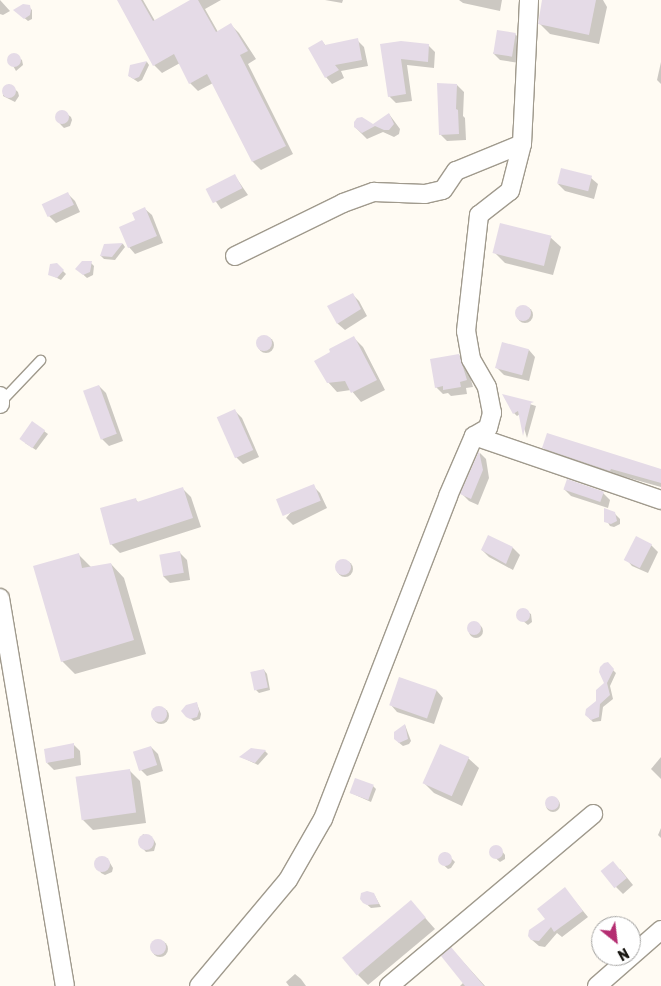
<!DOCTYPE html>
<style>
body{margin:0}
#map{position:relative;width:661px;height:986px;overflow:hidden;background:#fffbf3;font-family:Rubik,sans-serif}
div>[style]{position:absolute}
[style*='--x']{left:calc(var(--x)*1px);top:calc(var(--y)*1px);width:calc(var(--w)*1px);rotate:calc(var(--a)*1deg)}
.shadow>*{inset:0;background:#0003}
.round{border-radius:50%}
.building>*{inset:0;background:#e5dbe7;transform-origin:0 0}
.roads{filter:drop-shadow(1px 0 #a09a8d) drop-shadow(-1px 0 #a09a8d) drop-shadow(0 1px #a09a8d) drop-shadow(0 -1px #a09a8d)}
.service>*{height:9px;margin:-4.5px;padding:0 4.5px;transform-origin:4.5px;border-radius:4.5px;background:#fff}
.minor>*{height:18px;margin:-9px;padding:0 9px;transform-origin:9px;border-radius:9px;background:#fff}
span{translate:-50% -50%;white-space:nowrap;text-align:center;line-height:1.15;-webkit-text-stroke:4.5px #fff;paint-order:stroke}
.north{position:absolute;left:591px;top:916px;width:50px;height:50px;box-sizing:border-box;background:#fff;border:1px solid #a3a2a0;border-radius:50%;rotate:151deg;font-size:14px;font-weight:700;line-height:20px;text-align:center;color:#191712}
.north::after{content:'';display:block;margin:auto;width:18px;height:22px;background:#b42d71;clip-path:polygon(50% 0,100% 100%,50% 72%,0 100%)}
</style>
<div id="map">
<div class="shadow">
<div style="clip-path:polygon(0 0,10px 11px,3px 15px,0 14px)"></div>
<div style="clip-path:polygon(119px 0,143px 0,155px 21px,193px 0,221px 0,205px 9px,218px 32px,231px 25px,239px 33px,256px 59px,248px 64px,293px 154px,261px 170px,253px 162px,213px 83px,198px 91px,190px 83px,180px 63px,162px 73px,154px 65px)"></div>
<div style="clip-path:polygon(325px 0,343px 0,342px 3px)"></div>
<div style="clip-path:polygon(459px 0,502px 0,500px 11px,463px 3px)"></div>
<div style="clip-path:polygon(544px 0,603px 0,607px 7px,599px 44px,550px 34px,540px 24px)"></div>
<div style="clip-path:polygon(29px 7px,32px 10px,32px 19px,28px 21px,15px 10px)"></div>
<div style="clip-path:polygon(515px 34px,522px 41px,519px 63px,500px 60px,493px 53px)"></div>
<div style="clip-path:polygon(357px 40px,364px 47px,368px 66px,341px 71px,344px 78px,332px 84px,326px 77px,322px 41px,326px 46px)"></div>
<div style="clip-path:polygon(401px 43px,428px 45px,435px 52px,434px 68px,407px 65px,412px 101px,396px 103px,389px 96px)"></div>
<div style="clip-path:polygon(14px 54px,22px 60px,23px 65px,16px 71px,8px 57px)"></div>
<div style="clip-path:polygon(147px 62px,149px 65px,142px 80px,138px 82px,129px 76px,131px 66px)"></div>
<div style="clip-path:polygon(661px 62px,661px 84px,657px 80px)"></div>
<div style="clip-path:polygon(9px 84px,18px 92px,19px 96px,15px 102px,3px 96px,4px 89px)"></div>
<div style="clip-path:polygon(457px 85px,464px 92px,463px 116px,465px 118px,466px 140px,447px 141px,440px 134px)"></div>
<div style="clip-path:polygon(59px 113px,67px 114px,71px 117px,72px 120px,70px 126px,64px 128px,61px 125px,58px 121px)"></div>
<div style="clip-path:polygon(389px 114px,400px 129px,399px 134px,394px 137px,383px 132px,367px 139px,355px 127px,373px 125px)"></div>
<div style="clip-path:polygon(235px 176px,248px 195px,221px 209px,208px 190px)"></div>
<div style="clip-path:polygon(591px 178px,598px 184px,594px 199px,565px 191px,558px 184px)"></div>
<div style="clip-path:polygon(68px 194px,75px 201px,80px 212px,56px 223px,49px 216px)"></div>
<div style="clip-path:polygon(145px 209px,152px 215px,163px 243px,135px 254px,129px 247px,136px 221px)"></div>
<div style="clip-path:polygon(550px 237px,561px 247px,553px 275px,505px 263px,495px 253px)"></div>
<div style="clip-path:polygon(123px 244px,125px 247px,115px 260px,104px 259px,101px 256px,105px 245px)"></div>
<div style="clip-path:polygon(91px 263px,94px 266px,93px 275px,87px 278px,77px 269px)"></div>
<div style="clip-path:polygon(57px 265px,66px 274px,61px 280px,49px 274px)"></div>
<div style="clip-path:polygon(352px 294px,359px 301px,367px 316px,345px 330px,338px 324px,329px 307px)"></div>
<div class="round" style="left:517px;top:307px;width:16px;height:16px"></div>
<div class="round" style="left:258px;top:337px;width:16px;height:16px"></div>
<div style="clip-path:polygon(354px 338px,363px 347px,385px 390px,361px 402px,351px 390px,337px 392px,328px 382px)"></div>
<div style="clip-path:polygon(529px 350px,535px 357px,529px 381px,504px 375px,497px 368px)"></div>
<div style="clip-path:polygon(459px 355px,466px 362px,473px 387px,466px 388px,467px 394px,451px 396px,448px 393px,443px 394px,436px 387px)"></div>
<div style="clip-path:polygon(99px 386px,106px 393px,123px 441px,109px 446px,102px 439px)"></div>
<div style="clip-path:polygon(504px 396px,536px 406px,527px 438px,520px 414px,517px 416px,514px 413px)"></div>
<div style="clip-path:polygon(235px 411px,242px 418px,259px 457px,243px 464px,236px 457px)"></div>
<div style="clip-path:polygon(33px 423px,48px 434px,36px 450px,25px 443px)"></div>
<div style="clip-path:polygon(544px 448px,661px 470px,661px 487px,618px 475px,617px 477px,550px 454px)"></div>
<div style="clip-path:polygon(480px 453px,486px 459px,489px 478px,478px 505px,469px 501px,462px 494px)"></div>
<div style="clip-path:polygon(313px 486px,320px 493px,327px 508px,293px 525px,286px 518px)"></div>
<div style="clip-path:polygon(182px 488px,191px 497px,201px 527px,120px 553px,111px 544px,136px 500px,139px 503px)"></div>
<div style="clip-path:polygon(564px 489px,603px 493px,610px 500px,608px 508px,571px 496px)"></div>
<div style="clip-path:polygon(605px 510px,613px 512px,620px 519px,620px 524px,614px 527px,610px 526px,604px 516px)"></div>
<div style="clip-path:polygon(489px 537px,513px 548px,520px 555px,513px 570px,489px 557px,482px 550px)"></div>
<div style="clip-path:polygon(651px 545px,658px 552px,648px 573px,632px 566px,626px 559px)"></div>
<div style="clip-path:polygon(180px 553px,187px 560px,190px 580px,170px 583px,163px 576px)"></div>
<div style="clip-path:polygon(78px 554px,91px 567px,111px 564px,124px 578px,146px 654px,75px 674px,62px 661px)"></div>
<div class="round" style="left:337px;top:561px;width:16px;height:16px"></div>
<div style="clip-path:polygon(522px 609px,531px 614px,532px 622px,528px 625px,517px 616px,517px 612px)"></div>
<div class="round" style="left:469px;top:624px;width:14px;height:14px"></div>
<div style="clip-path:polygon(607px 664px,616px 673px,610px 686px,613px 699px,603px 707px,601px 721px,593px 722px,589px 718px,606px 683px)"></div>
<div style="clip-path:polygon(264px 670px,267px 674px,270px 690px,259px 693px,256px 690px)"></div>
<div style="clip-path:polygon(400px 678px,437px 691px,443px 698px,434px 724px,397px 712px,391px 705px)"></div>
<div style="clip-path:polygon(197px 704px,201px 714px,200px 719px,194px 721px,187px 716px)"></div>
<div class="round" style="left:153px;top:708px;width:16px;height:16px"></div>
<div style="clip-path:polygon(405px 725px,411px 741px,409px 744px,403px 746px,398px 742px)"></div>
<div style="clip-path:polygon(73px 744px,80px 751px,81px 765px,54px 770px,47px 763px)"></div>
<div style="clip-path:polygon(151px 747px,158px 754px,163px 771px,147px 776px,140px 769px)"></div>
<div style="clip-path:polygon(265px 751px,268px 754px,258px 765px,241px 757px)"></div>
<div style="clip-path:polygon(661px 757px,661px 779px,651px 769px)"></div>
<div style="clip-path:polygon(468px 758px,479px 768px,462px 806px,434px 793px,424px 783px)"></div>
<div style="clip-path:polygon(130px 771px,140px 781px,146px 823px,93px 830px,83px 820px)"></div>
<div style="clip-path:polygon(373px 786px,376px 789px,371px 802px,351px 793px)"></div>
<div class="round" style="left:546px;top:798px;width:14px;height:14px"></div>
<div style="clip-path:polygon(661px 828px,661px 838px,658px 835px)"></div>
<div style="clip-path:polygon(143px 834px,154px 840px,156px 844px,154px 851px,146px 852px,139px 844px)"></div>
<div style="clip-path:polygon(495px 846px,498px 846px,505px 855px,505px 859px,500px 862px,490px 853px,490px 849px)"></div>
<div style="clip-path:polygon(445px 852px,455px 862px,451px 868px,448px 869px,439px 861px,440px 855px)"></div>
<div style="clip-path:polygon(98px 858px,107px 858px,113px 868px,112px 872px,105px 875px,101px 873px,95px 862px)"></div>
<div style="clip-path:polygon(620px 869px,633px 885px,623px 894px,616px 887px)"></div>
<div style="clip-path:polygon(565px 889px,588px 917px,562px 937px,557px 933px,545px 947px,539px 946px,532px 940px)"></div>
<div style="clip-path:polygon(375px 896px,381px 907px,371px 908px,364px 902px)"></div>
<div style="clip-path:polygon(411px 902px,435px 929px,368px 985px,358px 975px)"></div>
<div class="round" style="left:152px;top:941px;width:16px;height:16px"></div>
<div style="clip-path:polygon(457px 955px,485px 986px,460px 986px,464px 982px)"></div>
<div style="clip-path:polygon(295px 974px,301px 979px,306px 986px,289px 986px,286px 982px)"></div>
</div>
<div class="building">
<div style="clip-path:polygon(117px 0,141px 0,153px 21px,190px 0,198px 0,216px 32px,231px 23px,248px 51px,240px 55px,286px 146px,252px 162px,207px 74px,189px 84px,174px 54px,153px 66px)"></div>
<div style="clip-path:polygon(542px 0,596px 0,589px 35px,538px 24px)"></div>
<div style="clip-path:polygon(23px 4px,30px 5px,31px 10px,30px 15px,24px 19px,13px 10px)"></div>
<div style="left:497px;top:30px;width:19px;height:24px;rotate:9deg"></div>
<div style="clip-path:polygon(358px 38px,362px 60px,335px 65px,339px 70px,325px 78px,308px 48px,322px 40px,325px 45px)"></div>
<div style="clip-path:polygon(401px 41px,429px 44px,428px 62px,401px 59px,406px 94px,388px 97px,380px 44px)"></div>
<div class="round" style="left:7px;top:53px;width:14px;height:14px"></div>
<div style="clip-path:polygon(147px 61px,139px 77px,134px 79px,128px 76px,130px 65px)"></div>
<div style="clip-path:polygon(437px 83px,457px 84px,456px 109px,458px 110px,459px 134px,439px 135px)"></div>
<div class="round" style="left:2px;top:84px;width:14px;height:14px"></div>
<div class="round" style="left:55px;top:110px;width:14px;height:14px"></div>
<div style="clip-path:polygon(389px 113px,394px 124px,389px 130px,384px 130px,375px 126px,362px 133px,354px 127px,354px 122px,357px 118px,362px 117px,373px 124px)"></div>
<div style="left:561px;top:168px;width:32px;height:16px;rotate:14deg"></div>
<div style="left:235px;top:174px;width:16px;height:33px;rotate:63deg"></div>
<div style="left:68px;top:192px;width:14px;height:29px;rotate:65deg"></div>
<div style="clip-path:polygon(145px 207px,157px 236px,128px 248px,119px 227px,135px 220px,132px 213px)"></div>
<div style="left:500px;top:223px;width:53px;height:31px;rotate:14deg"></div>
<div style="clip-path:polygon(123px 243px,112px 257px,100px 256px,104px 244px)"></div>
<div style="clip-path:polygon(82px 261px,92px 261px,90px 272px,83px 275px,75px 269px)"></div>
<div style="clip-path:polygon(57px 263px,64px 270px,57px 278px,48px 275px,50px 264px)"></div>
<div style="clip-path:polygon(353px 293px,361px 309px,337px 324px,327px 306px)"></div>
<div class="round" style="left:515px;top:305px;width:16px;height:16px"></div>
<div class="round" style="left:256px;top:335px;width:16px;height:16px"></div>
<div style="clip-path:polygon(354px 336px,377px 380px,351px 393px,345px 381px,327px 383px,314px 361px,330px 352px,329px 349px)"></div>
<div style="left:502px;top:342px;width:28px;height:27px;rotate:15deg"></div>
<div style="clip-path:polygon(459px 354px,467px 380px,460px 382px,461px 387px,443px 390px,443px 386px,435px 388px,430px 359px)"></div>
<div style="left:99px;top:385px;width:52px;height:17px;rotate:70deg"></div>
<div style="clip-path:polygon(502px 394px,534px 402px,531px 403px,523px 436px,518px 411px,513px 414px)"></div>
<div style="left:235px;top:409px;width:45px;height:20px;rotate:66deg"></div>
<div style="left:32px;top:421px;width:16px;height:22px;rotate:35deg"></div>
<div style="clip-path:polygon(547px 433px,661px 469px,661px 483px,611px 469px,610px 471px,542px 448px)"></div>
<div style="clip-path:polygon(479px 451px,483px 470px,471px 499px,460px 494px)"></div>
<div style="left:567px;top:479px;width:39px;height:11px;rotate:19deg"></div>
<div style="left:314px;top:484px;width:18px;height:41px;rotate:68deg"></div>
<div style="clip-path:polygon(183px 487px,193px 518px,110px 545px,100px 508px,136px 498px,137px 502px)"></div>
<div style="clip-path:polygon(604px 508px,615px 512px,617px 521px,611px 524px,604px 522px)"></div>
<div style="clip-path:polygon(488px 535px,513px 547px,506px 564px,481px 550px)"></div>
<div style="left:636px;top:536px;width:18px;height:27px;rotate:27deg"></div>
<div style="left:180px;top:551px;width:22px;height:21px;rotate:80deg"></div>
<div style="clip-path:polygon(79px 553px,82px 568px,111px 563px,134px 640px,61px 662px,33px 566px)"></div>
<div class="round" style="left:335px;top:559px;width:16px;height:16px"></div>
<div class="round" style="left:516px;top:608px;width:14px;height:14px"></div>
<div class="round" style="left:467px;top:621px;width:14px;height:14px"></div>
<div style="clip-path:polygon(608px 662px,614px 669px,607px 683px,610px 695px,600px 704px,599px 717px,591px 720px,585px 715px,586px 709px,596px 701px,596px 690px,604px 683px,599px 672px,600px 667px,604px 663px)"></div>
<div style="left:264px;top:669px;width:19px;height:14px;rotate:78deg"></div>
<div style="left:399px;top:677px;width:40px;height:30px;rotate:19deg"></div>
<div style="clip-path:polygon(197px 702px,199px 711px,197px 717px,190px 719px,186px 717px,181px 711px,186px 705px)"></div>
<div class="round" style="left:151px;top:706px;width:16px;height:16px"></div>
<div style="clip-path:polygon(405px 724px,408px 739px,399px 743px,394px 739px,394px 732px)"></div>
<div style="clip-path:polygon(74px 743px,74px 758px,46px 763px,44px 749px)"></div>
<div style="left:440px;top:744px;width:32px;height:43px;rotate:24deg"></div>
<div style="left:151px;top:746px;width:20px;height:19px;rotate:72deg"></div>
<div style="clip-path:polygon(251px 748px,266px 750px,255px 763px,239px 757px)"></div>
<div style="left:130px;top:769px;width:44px;height:55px;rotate:82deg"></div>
<div style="left:355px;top:778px;width:20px;height:16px;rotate:20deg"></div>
<div class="round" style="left:545px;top:796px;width:14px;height:14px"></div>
<div class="round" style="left:138px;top:834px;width:16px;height:16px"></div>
<div class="round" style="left:489px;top:845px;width:14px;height:14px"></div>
<div class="round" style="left:438px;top:852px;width:14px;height:14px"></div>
<div class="round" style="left:94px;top:856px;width:16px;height:16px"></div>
<div style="left:613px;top:861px;width:22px;height:16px;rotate:51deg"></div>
<div style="clip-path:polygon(565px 887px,583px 911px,554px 932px,551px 927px,539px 941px,531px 940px,528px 936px,529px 930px,545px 919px,537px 909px)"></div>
<div style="clip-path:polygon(367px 891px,374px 893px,379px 904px,367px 905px,363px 903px,360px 899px,361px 893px)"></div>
<div style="left:411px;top:900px;width:23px;height:90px;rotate:50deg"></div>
<div class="round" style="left:150px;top:939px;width:16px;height:16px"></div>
<div style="clip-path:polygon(451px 947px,484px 986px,465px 986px,441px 956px)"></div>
</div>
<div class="roads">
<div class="service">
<div style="--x:1;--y:401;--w:57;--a:-46.4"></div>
</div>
<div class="minor">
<div style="--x:235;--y:256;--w:120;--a:-26.1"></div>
<div style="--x:343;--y:203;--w:33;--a:-20"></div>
<div style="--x:374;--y:192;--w:51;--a:2.2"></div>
<div style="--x:425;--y:194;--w:18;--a:-13"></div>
<div style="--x:443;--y:190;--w:23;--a:-56"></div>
<div style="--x:456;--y:171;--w:71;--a:-22.2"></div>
<div style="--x:522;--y:144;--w:144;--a:-87.2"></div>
<div style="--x:0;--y:396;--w:8;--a:90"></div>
<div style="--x:474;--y:436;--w:198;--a:18.9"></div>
<div style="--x:0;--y:598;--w:393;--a:80.5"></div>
<div style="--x:199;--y:986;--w:138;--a:-50"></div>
<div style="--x:288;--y:880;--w:70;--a:-60.2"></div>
<div style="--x:323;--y:819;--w:346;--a:-68.8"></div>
<div style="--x:448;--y:496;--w:65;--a:-66.6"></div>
<div style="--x:474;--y:436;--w:16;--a:-30"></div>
<div style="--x:488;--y:428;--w:16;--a:-75"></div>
<div style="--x:492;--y:413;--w:26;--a:-101"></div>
<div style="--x:487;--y:387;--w:32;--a:-120"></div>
<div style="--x:471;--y:359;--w:28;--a:-100"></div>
<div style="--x:466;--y:331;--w:117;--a:-83.6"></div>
<div style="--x:479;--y:215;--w:39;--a:-38"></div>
<div style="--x:510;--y:191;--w:49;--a:-75.7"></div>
<div style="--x:389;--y:986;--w:267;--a:-40.1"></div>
<div style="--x:597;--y:986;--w:85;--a:-41.2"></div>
</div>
</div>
<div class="north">N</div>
</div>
